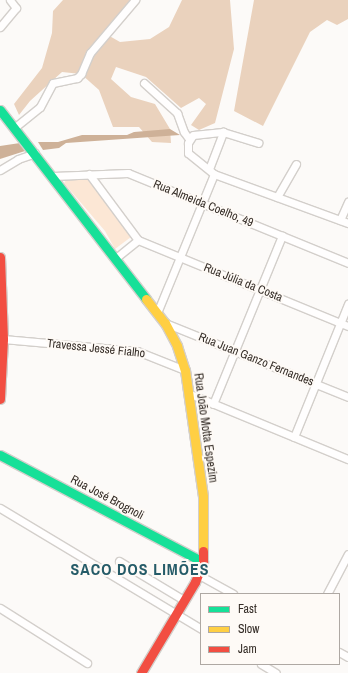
<!DOCTYPE html>
<meta charset="utf-8">
<style>
body{margin:0}
#map{position:relative;width:348px;height:673px;overflow:hidden;background:#fcfaf8;font-family:"Archivo Narrow",sans-serif}
div>[style]{position:absolute}
[style*='--x']{left:calc(var(--x)*1px);top:calc(var(--y)*1px);width:calc(var(--w)*1px);rotate:calc(var(--a)*1deg)}
.green>*{inset:0;background:#fce7d5}
.forest>*{inset:0;background:#ead2bd}
.water>*{inset:0;background:#ceb198}
.roads{filter:drop-shadow(1px 0 #d3cfcb) drop-shadow(-1px 0 #d3cfcb) drop-shadow(0 1px #d3cfcb) drop-shadow(0 -1px #d3cfcb)}
.street>*{height:7px;margin:-3.5px;padding:0 3.5px;transform-origin:3.5px;border-radius:3.5px;background:#fffefe}
.fast>*{height:9px;margin:-4.5px;padding:0 4.5px;transform-origin:4.5px;border-radius:4.5px;background:#16e098}
.slow>*{height:9px;margin:-4.5px;padding:0 4.5px;transform-origin:4.5px;border-radius:4.5px;background:#ffcf43}
.jam>*{height:9px;margin:-4.5px;padding:0 4.5px;transform-origin:4.5px;border-radius:4.5px;background:#f24e42}
span{translate:-50% -50%;white-space:nowrap;text-align:center;line-height:1.15;-webkit-text-stroke:4px #fefaf6;paint-order:stroke}
.street-label{font-size:12px;color:#352d27}
.district-label{font-size:16px;color:#255b68;font-weight:700;letter-spacing:1px}
.legend{position:absolute;left:200px;top:593px;width:140px;height:72px;box-sizing:border-box;background:#fefaf6;border:1px solid #aea8a3;margin:0;padding:5px 7px;list-style:none;font-size:12px;color:#352d27}
.legend li{display:flex;align-items:center;gap:8px;height:20px}
.legend b{width:20px;border:1px solid #aea8a3}
</style>
<div id="map">
<div class="green">
<div style="clip-path:polygon(88px 178px,131px 237px,115px 249px,105px 231px,64px 183px,67px 179px)"></div>
</div>
<div class="forest">
<div style="clip-path:polygon(63px 0,132px 0,106px 34px,120px 42px,150px 39px,169px 27px,182px 0,230px 0,234px 49px,215px 123px,199px 130px,191px 125px,206px 104px,199px 98px,181px 108px,146px 77px,116px 67px,111px 79px,131px 97px,155px 104px,170px 129px,171px 143px,152px 142px,139px 127px,113px 127px,99px 90px,81px 74px,62px 72px,30px 101px,19px 115px,14px 104px,42px 68px,52px 33px,53px 11px)"></div>
<div style="clip-path:polygon(254px 0,348px 0,348px 19px,337px 25px,327px 20px,310px 32px,263px 126px,234px 111px)"></div>
</div>
<div class="water">
<div style="clip-path:polygon(170px 129px,180px 135px,66px 143px,59px 148px,43px 150px,38px 142px,58px 142px,82px 135px,127px 135px,134px 132px)"></div>
<div style="clip-path:polygon(20px 143px,25px 151px,0 159px,0 146px)"></div>
</div>
<div class="roads">
<div class="street">
<div style="--x:0;--y:27;--w:25;--a:-50"></div>
<div style="--x:16;--y:8;--w:10;--a:-127"></div>
<div style="--x:144;--y:83;--w:45;--a:42.3"></div>
<div style="--x:177;--y:113;--w:20;--a:70"></div>
<div style="--x:184;--y:132;--w:9;--a:54"></div>
<div style="--x:14;--y:128;--w:33;--a:-39"></div>
<div style="--x:40;--y:107;--w:27;--a:-62"></div>
<div style="--x:53;--y:83;--w:25;--a:-12"></div>
<div style="--x:77;--y:78;--w:6;--a:-45"></div>
<div style="--x:81;--y:74;--w:23;--a:-67"></div>
<div style="--x:90;--y:53;--w:70;--a:-49.7"></div>
<div style="--x:209;--y:169;--w:40;--a:-69"></div>
<div style="--x:223;--y:132;--w:37;--a:17"></div>
<div style="--x:0;--y:170;--w:21;--a:-31"></div>
<div style="--x:18;--y:159;--w:18;--a:-19"></div>
<div style="--x:89;--y:174;--w:82;--a:53.4"></div>
<div style="--x:138;--y:240;--w:28;--a:141"></div>
<div style="--x:214;--y:174;--w:143;--a:20.1"></div>
<div style="--x:214;--y:174;--w:33;--a:-141"></div>
<div style="--x:188;--y:153;--w:10;--a:-90"></div>
<div style="--x:188;--y:143;--w:9;--a:-58"></div>
<div style="--x:193;--y:135;--w:30;--a:-6"></div>
<div style="--x:53;--y:176;--w:75;--a:-2.3"></div>
<div style="--x:128;--y:173;--w:238;--a:22.2"></div>
<div style="--x:277;--y:197;--w:38;--a:-60"></div>
<div style="--x:340;--y:220;--w:20;--a:-66"></div>
<div style="--x:138;--y:240;--w:227;--a:22.3"></div>
<div style="--x:157;--y:313;--w:150;--a:-67.7"></div>
<div style="--x:165;--y:323;--w:197;--a:22"></div>
<div style="--x:3;--y:339;--w:135;--a:5.1"></div>
<div style="--x:137;--y:351;--w:52;--a:21.6"></div>
<div style="--x:190;--y:394;--w:171;--a:22.4"></div>
<div style="--x:213;--y:404;--w:182;--a:-67.7"></div>
<div style="--x:294;--y:437;--w:144;--a:-67.9"></div>
<div style="--x:0;--y:508;--w:235;--a:31"></div>
<div style="--x:119;--y:561;--w:76;--a:31"></div>
<div style="--x:199;--y:575;--w:39;--a:29"></div>
<div style="--x:327;--y:594;--w:45;--a:-62.3"></div>
<div style="--x:0;--y:608;--w:103;--a:32.3"></div>
<div style="--x:339;--y:652;--w:10;--a:29"></div>
<div style="--x:261;--y:664;--w:17;--a:31"></div>
</div>
<div class="fast">
<div style="--x:0;--y:110;--w:239;--a:52.3"></div>
<div style="--x:0;--y:455;--w:229;--a:27.8"></div>
</div>
<div class="slow">
<div style="--x:146;--y:299;--w:31;--a:52"></div>
<div style="--x:165;--y:323;--w:26;--a:62"></div>
<div style="--x:177;--y:346;--w:25;--a:72"></div>
<div style="--x:185;--y:370;--w:128;--a:81.9"></div>
<div style="--x:203;--y:497;--w:54;--a:90"></div>
</div>
<div class="jam">
<div style="--x:0;--y:257;--w:82;--a:87.9"></div>
<div style="--x:3;--y:339;--w:60;--a:92.9"></div>
<div style="--x:141;--y:673;--w:106;--a:-59.3"></div>
<div style="--x:195;--y:582;--w:22;--a:-68"></div>
<div style="--x:203;--y:562;--w:11;--a:-90"></div>
</div>
</div>
<div class="street-label">
<span style="left:203px;top:204px;rotate:22deg">Rua Almeida Coelho, 49</span>
<span style="left:243px;top:283px;rotate:22deg">Rua Júlia da Costa</span>
<span style="left:96px;top:349px;rotate:6deg">Travessa Jessé Fialho</span>
<span style="left:256px;top:360px;rotate:22deg">Rua Juan Ganzo Fernandes</span>
<span style="left:205px;top:428px;rotate:82deg">Rua João Motta Espezim</span>
<span style="left:107px;top:498px;rotate:28deg">Rua José Brognoli</span>
</div>
<div class="district-label">
<span style="left:140px;top:569px">SACO DOS LIMÕES</span>
</div>
<ul class="legend">
<li><b style="height:5px;background:#16e098"></b>Fast</li>
<li><b style="height:5px;background:#ffcf43"></b>Slow</li>
<li><b style="height:5px;background:#f24e42"></b>Jam</li>
</ul>
</div>
